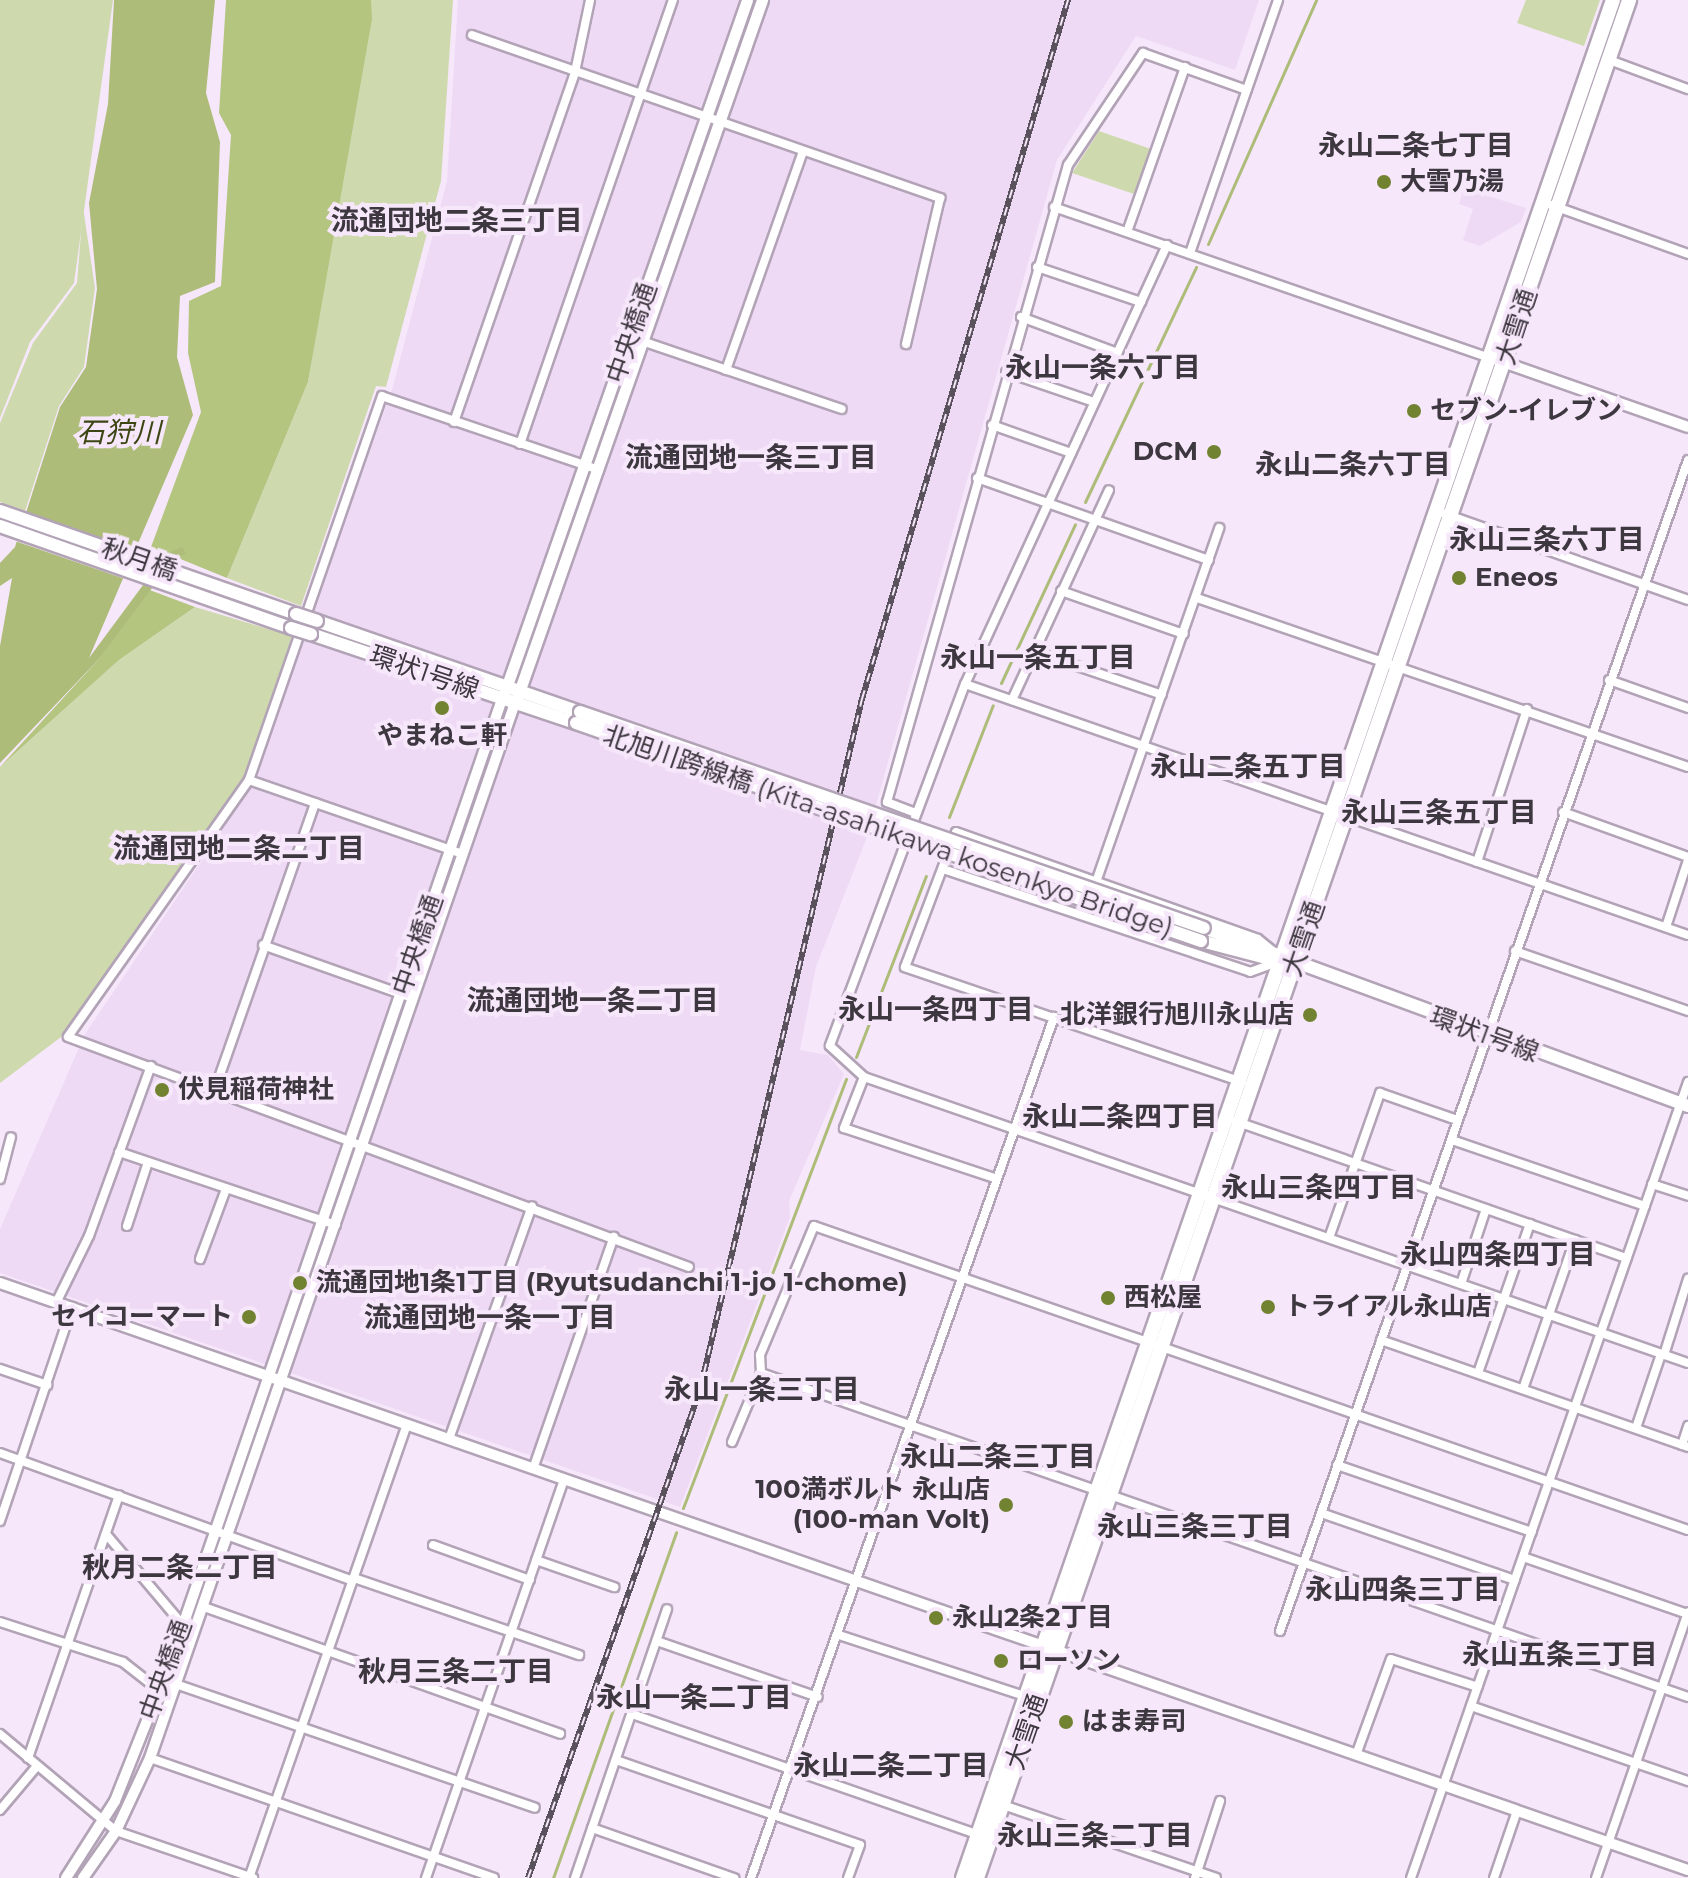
<!DOCTYPE html>
<meta charset="utf-8">
<style>
body{margin:0}
#map{position:relative;width:1688px;height:1878px;overflow:hidden;background:#f7e7fb;font-family:Montserrat,"Noto Sans JP",sans-serif}
div>[style]{position:absolute}
[style*='--x']{left:calc(var(--x)*1px);top:calc(var(--y)*1px);width:calc(var(--w)*1px);rotate:calc(var(--a)*1deg)}
.built>*{inset:0;background:#efdaf5}
.green>*{inset:0;background:#cedaae}
.forest>*{inset:0;background:#b4c580}
.water>*{inset:0;background:#adbd79}
.pier>*{inset:0;background:#f7e7fb;transform-origin:0 0}
.stream>*{height:3px;margin:-1.5px;padding:0 1.5px;transform-origin:1.5px;border-radius:1.5px;background:#adbd79}
.roads{filter:drop-shadow(2px 0 #b2a3b6) drop-shadow(-2px 0 #b2a3b6) drop-shadow(0 2px #b2a3b6) drop-shadow(0 -2px #b2a3b6)}
.minor>*{height:8px;margin:-4px;padding:0 4px;transform-origin:4px;border-radius:4px;background:#fff}
.tertiary>*{height:10px;margin:-5px;padding:0 5px;transform-origin:5px;border-radius:5px;background:#fff}
.secondary>*{height:11px;margin:-5.5px;padding:0 5.5px;transform-origin:5.5px;border-radius:5.5px;background:#fff}
.primary>*{height:12px;margin:-6px;padding:0 6px;transform-origin:6px;border-radius:6px;background:#fff}
.trunk>*{height:14px;margin:-7px;padding:0 7px;transform-origin:7px;border-radius:7px;background:#fff}
.rail>*{height:6px;margin-top:-3px;transform-origin:0;background:repeating-linear-gradient(90deg,#f7e7fb 0 9px,#59515b 0 18px);box-sizing:border-box;border-block:2px solid #59515b}
.bridges{filter:drop-shadow(2px 0 #b2a3b6) drop-shadow(-2px 0 #b2a3b6) drop-shadow(0 2px #b2a3b6) drop-shadow(0 -2px #b2a3b6)}
.primary-bridge>*{height:12px;margin:-6px;padding:0 6px;transform-origin:6px;border-radius:6px;background:#fff}
.dots>*{width:22px;height:22px;translate:-50% -50%;box-sizing:border-box;border:4px solid #f7e7fb;border-radius:50%}
span{translate:-50% -50%;white-space:nowrap;text-align:center;line-height:1.15;-webkit-text-stroke:8px #f7e7fb;paint-order:stroke}
.poi-label{font-size:26px;color:#3d373f;font-weight:700}
.left{translate:0 -50%;text-align:left}
.right{translate:-100% -50%;text-align:right}
.street-label{font-size:26px;color:#3d373f}
.neighbourhood-label{font-size:28px;color:#3d373f;font-weight:700}
.water-label{font-size:28px;color:#3c4613;font-style:italic}
</style>
<div id="map">
<div class="built">
<div style="clip-path:polygon(458px 0,1259px 0,1235px 70px,1136px 36px,1057px 160px,867px 837px,816px 967px,800px 1050px,828px 1055px,844px 1074px,789px 1201px,790px 1217px,680px 1507px,0 1273px,0 1229px,85px 1034px,252px 786px,393px 386px,447px 181px)"></div>
<div style="clip-path:polygon(1464px 188px,1526px 208px,1521px 222px,1480px 246px,1463px 240px,1473px 209px,1459px 204px)"></div>
</div>
<div class="green">
<div style="clip-path:polygon(0 0,113px 0,74px 283px,30px 342px,0 418px)"></div>
<div style="clip-path:polygon(371px 0,453px 0,441px 181px,386px 387px,376px 386px,301px 606px,227px 578px,308px 382px)"></div>
<div style="clip-path:polygon(1526px 0,1600px 0,1584px 46px,1517px 23px)"></div>
<div style="clip-path:polygon(1099px 131px,1151px 149px,1134px 194px,1072px 173px)"></div>
<div style="clip-path:polygon(83px 207px,95px 288px,84px 367px,59px 406px,25px 511px,0 502px,0 423px,33px 343px,77px 283px)"></div>
<div style="clip-path:polygon(195px 607px,292px 636px,245px 780px,65px 1034px,0 1083px,0 767px,119px 660px)"></div>
</div>
<div class="forest">
<div style="clip-path:polygon(226px 0,371px 0,372px 19px,308px 382px,227px 578px,151px 547px,201px 412px,188px 353px,189px 301px,221px 286px,231px 135px,219px 113px)"></div>
<div style="clip-path:polygon(147px 589px,195px 607px,119px 660px,0 767px,98px 660px)"></div>
</div>
<div class="water">
<div style="clip-path:polygon(114px 0,215px 0,206px 93px,220px 142px,215px 282px,180px 296px,177px 357px,193px 415px,89px 658px,166px 554px,182px 547px,186px 554px,173px 560px,98px 660px,0 763px,0 646px,12px 578px,0 586px,0 563px,15px 547px,60px 407px,86px 367px,97px 289px,89px 203px,108px 104px)"></div>
</div>
<div class="pier">
<div style="left:23px;top:511px;width:128px;height:31px;rotate:19deg"></div>
</div>
<div class="stream">
<div style="--x:1208;--y:244;--w:267;--a:-66.1"></div>
<div style="--x:1085;--y:502;--w:260;--a:-64.7"></div>
<div style="--x:1001;--y:683;--w:175;--a:-65"></div>
<div style="--x:949;--y:817;--w:120;--a:-68.6"></div>
<div style="--x:856;--y:1057;--w:194;--a:-68.9"></div>
<div style="--x:683;--y:1508;--w:459;--a:-69.2"></div>
<div style="--x:553;--y:1878;--w:367;--a:-70.4"></div>
</div>
<div class="roads">
<div class="minor">
<div style="--x:472;--y:35;--w:496;--a:19.2"></div>
<div style="--x:940;--y:198;--w:150;--a:103.1"></div>
<div style="--x:1609;--y:60;--w:84;--a:20.2"></div>
<div style="--x:1543;--y:202;--w:154;--a:19.7"></div>
<div style="--x:1054;--y:207;--w:461;--a:19.1"></div>
<div style="--x:1127;--y:232;--w:175;--a:-70.6"></div>
<div style="--x:1167;--y:245;--w:483;--a:114.7"></div>
<div style="--x:965;--y:684;--w:386;--a:110.5"></div>
<div style="--x:830;--y:1046;--w:46;--a:42.4"></div>
<div style="--x:864;--y:1077;--w:872;--a:19.14"></div>
<div style="--x:1190;--y:253;--w:268;--a:-70.8"></div>
<div style="--x:1037;--y:267;--w:110;--a:18.6"></div>
<div style="--x:1021;--y:317;--w:103;--a:20.4"></div>
<div style="--x:639;--y:340;--w:214;--a:18.8"></div>
<div style="--x:726;--y:370;--w:232;--a:-70.6"></div>
<div style="--x:1006;--y:372;--w:93;--a:18.8"></div>
<div style="--x:454;--y:422;--w:370;--a:-70.9"></div>
<div style="--x:575;--y:72;--w:74;--a:-78.2"></div>
<div style="--x:992;--y:425;--w:84;--a:19.5"></div>
<div style="--x:520;--y:444;--w:470;--a:-71"></div>
<div style="--x:599;--y:470;--w:229;--a:-161.2"></div>
<div style="--x:382;--y:396;--w:406;--a:109.1"></div>
<div style="--x:249;--y:780;--w:314;--a:125.2"></div>
<div style="--x:68;--y:1037;--w:662;--a:20.32"></div>
<div style="--x:977;--y:478;--w:246;--a:19.5"></div>
<div style="--x:1437;--y:511;--w:266;--a:19.5"></div>
<div style="--x:1061;--y:591;--w:130;--a:19.3"></div>
<div style="--x:1197;--y:598;--w:519;--a:18.99"></div>
<div style="--x:1033;--y:651;--w:136;--a:18.8"></div>
<div style="--x:1609;--y:680;--w:84;--a:19.5"></div>
<div style="--x:965;--y:684;--w:765;--a:19.15"></div>
<div style="--x:1012;--y:700;--w:231;--a:-65.2"></div>
<div style="--x:249;--y:780;--w:226;--a:19.1"></div>
<div style="--x:913;--y:812;--w:28;--a:-159"></div>
<div style="--x:887;--y:802;--w:662;--a:-74.14"></div>
<div style="--x:1068;--y:165;--w:135;--a:-56.2"></div>
<div style="--x:1143;--y:53;--w:110;--a:19.6"></div>
<div style="--x:1563;--y:812;--w:133;--a:19.8"></div>
<div style="--x:1477;--y:862;--w:161;--a:-71.9"></div>
<div style="--x:943;--y:869;--w:324;--a:18.5"></div>
<div style="--x:1250;--y:972;--w:30;--a:-20"></div>
<div style="--x:1096;--y:882;--w:375;--a:-70.8"></div>
<div style="--x:1666;--y:927;--w:71;--a:-71.8"></div>
<div style="--x:263;--y:945;--w:159;--a:19.5"></div>
<div style="--x:1515;--y:951;--w:183;--a:19.1"></div>
<div style="--x:864;--y:1077;--w:55;--a:111.4"></div>
<div style="--x:844;--y:1128;--w:161;--a:18.4"></div>
<div style="--x:1242;--y:1082;--w:356;--a:-161.2"></div>
<div style="--x:905;--y:967;--w:144;--a:-69.3"></div>
<div style="--x:956;--y:832;--w:320;--a:19.5"></div>
<div style="--x:1258;--y:939;--w:22;--a:39"></div>
<div style="--x:215;--y:1089;--w:303;--a:-70.7"></div>
<div style="--x:1235;--y:1121;--w:415;--a:19.3"></div>
<div style="--x:1452;--y:1140;--w:204;--a:18.9"></div>
<div style="--x:119;--y:1152;--w:229;--a:18.6"></div>
<div style="--x:0;--y:1179;--w:43;--a:-75.3"></div>
<div style="--x:1652;--y:1184;--w:38;--a:18"></div>
<div style="--x:127;--y:1226;--w:67;--a:-71.8"></div>
<div style="--x:1329;--y:1238;--w:154;--a:-70.6"></div>
<div style="--x:1380;--y:1093;--w:82;--a:19.3"></div>
<div style="--x:200;--y:1259;--w:75;--a:-69.6"></div>
<div style="--x:1461;--y:1284;--w:79;--a:-71.6"></div>
<div style="--x:56;--y:1303;--w:75;--a:-63.8"></div>
<div style="--x:89;--y:1236;--w:181;--a:-70"></div>
<div style="--x:1381;--y:1340;--w:325;--a:19.2"></div>
<div style="--x:1664;--y:1355;--w:80;--a:-72.5"></div>
<div style="--x:0;--y:1369;--w:50;--a:18.8"></div>
<div style="--x:761;--y:1373;--w:18;--a:-93"></div>
<div style="--x:760;--y:1355;--w:140;--a:-67.3"></div>
<div style="--x:814;--y:1226;--w:925;--a:19.18"></div>
<div style="--x:1478;--y:1373;--w:158;--a:-70.8"></div>
<div style="--x:1523;--y:1389;--w:158;--a:-70.8"></div>
<div style="--x:1636;--y:1428;--w:78;--a:-71.3"></div>
<div style="--x:449;--y:1439;--w:247;--a:-70.4"></div>
<div style="--x:732;--y:1442;--w:75;--a:-67.2"></div>
<div style="--x:761;--y:1373;--w:982;--a:19.27"></div>
<div style="--x:1682;--y:1445;--w:20;--a:-72"></div>
<div style="--x:0;--y:1453;--w:375;--a:19.9"></div>
<div style="--x:1337;--y:1465;--w:206;--a:19"></div>
<div style="--x:533;--y:1469;--w:246;--a:-70.8"></div>
<div style="--x:1321;--y:1513;--w:205;--a:19.1"></div>
<div style="--x:0;--y:1521;--w:226;--a:-71.4"></div>
<div style="--x:106;--y:1534;--w:119;--a:49.8"></div>
<div style="--x:433;--y:1545;--w:103;--a:19.8"></div>
<div style="--x:1523;--y:1557;--w:175;--a:19.1"></div>
<div style="--x:536;--y:1560;--w:83;--a:19.1"></div>
<div style="--x:354;--y:1578;--w:238;--a:18.9"></div>
<div style="--x:204;--y:1607;--w:378;--a:19.6"></div>
<div style="--x:0;--y:1622;--w:129;--a:18"></div>
<div style="--x:123;--y:1662;--w:47;--a:38.1"></div>
<div style="--x:1280;--y:1631;--w:1240;--a:-70.79"></div>
<div style="--x:839;--y:1635;--w:196;--a:18.2"></div>
<div style="--x:657;--y:1641;--w:170;--a:19.2"></div>
<div style="--x:164;--y:1680;--w:392;--a:19"></div>
<div style="--x:1471;--y:1706;--w:230;--a:19.1"></div>
<div style="--x:632;--y:1714;--w:367;--a:19.2"></div>
<div style="--x:0;--y:1734;--w:151;--a:39.9"></div>
<div style="--x:116;--y:1831;--w:145;--a:18.9"></div>
<div style="--x:1356;--y:1755;--w:102;--a:-70"></div>
<div style="--x:1391;--y:1659;--w:91;--a:17.8"></div>
<div style="--x:28;--y:1758;--w:278;--a:-70.9"></div>
<div style="--x:150;--y:1758;--w:364;--a:19.2"></div>
<div style="--x:616;--y:1760;--w:258;--a:19.2"></div>
<div style="--x:860;--y:1845;--w:35;--a:110"></div>
<div style="--x:1003;--y:1805;--w:225;--a:18.9"></div>
<div style="--x:0;--y:1810;--w:57;--a:-49.9"></div>
<div style="--x:592;--y:1828;--w:151;--a:19.4"></div>
<div style="--x:249;--y:1878;--w:480;--a:-70.8"></div>
<div style="--x:426;--y:1878;--w:422;--a:-70.9"></div>
<div style="--x:575;--y:1878;--w:284;--a:-71.1"></div>
<div style="--x:751;--y:1878;--w:913;--a:-70.61"></div>
<div style="--x:1195;--y:1878;--w:81;--a:-72"></div>
<div style="--x:1411;--y:1878;--w:843;--a:-70.81"></div>
<div style="--x:1494;--y:1878;--w:71;--a:-71.1"></div>
<div style="--x:1596;--y:1878;--w:281;--a:-70.9"></div>
</div>
<div class="tertiary">
<div style="--x:1497;--y:360;--w:202;--a:19.3"></div>
<div style="--x:0;--y:1283;--w:1787;--a:19.18"></div>
<div style="--x:66;--y:1878;--w:91;--a:-57.5"></div>
<div style="--x:115;--y:1801;--w:152;--a:-68.3"></div>
<div style="--x:171;--y:1660;--w:1016;--a:-70.99"></div>
<div style="--x:83;--y:1878;--w:57;--a:-54.9"></div>
<div style="--x:116;--y:1831;--w:81;--a:-65"></div>
<div style="--x:150;--y:1758;--w:1116;--a:-70.92"></div>
</div>
<div class="secondary">
<div style="--x:504;--y:694;--w:735;--a:-70.7"></div>
<div style="--x:517;--y:698;--w:740;--a:-70.66"></div>
</div>
<div class="primary">
<div style="--x:0;--y:511;--w:313;--a:19.2"></div>
<div style="--x:0;--y:526;--w:308;--a:19.3"></div>
<div style="--x:317;--y:621;--w:278;--a:19.1"></div>
<div style="--x:311;--y:634;--w:280;--a:18.6"></div>
<div style="--x:1204;--y:928;--w:516;--a:20.19"></div>
<div style="--x:1201;--y:941;--w:80;--a:14.6"></div>
</div>
<div class="trunk">
<div style="--x:963;--y:1878;--w:1987;--a:-70.91"></div>
<div style="--x:977;--y:1878;--w:1988;--a:-70.85"></div>
</div>
</div>
<div class="rail">
<div style="--x:528;--y:1878;--w:517;--a:-70.58"></div>
<div style="--x:700;--y:1390;--w:710;--a:-76.81"></div>
<div style="--x:862;--y:699;--w:729;--a:-73.58"></div>
</div>
<div class="bridges">
<div class="primary-bridge">
<div style="--x:296;--y:614;--w:22;--a:18"></div>
<div style="--x:291;--y:628;--w:21;--a:17"></div>
<div style="--x:580;--y:712;--w:660;--a:19.09"></div>
<div style="--x:576;--y:723;--w:662;--a:19.23"></div>
</div>
</div>
<div class="dots">
<div style="left:1384px;top:182px;background:#718231"></div>
<div style="left:1414px;top:411px;background:#718231"></div>
<div style="left:1214px;top:452px;background:#718231"></div>
<div style="left:1459px;top:578px;background:#718231"></div>
<div style="left:442px;top:708px;background:#718231"></div>
<div style="left:1310px;top:1015px;background:#718231"></div>
<div style="left:162px;top:1090px;background:#718231"></div>
<div style="left:300px;top:1283px;background:#718231"></div>
<div style="left:1108px;top:1298px;background:#718231"></div>
<div style="left:1268px;top:1307px;background:#718231"></div>
<div style="left:249px;top:1317px;background:#718231"></div>
<div style="left:1006px;top:1505px;background:#718231"></div>
<div style="left:936px;top:1618px;background:#718231"></div>
<div style="left:1001px;top:1661px;background:#718231"></div>
<div style="left:1066px;top:1722px;background:#718231"></div>
</div>
<div class="poi-label">
<span class="left" style="left:1400px;top:182px">大雪乃湯</span>
<span class="left" style="left:1430px;top:411px">セブン-イレブン</span>
<span class="right" style="left:1198px;top:452px">DCM</span>
<span class="left" style="left:1475px;top:578px">Eneos</span>
<span style="left:442px;top:736px">やまねこ軒</span>
<span class="right" style="left:1294px;top:1015px">北洋銀行旭川永山店</span>
<span class="left" style="left:178px;top:1090px">伏見稲荷神社</span>
<span class="left" style="left:316px;top:1283px">流通団地1条1丁目 (Ryutsudanchi 1-jo 1-chome)</span>
<span class="left" style="left:1124px;top:1298px">西松屋</span>
<span class="left" style="left:1284px;top:1307px">トライアル永山店</span>
<span class="right" style="left:233px;top:1317px">セイコーマート</span>
<span class="right" style="left:990px;top:1505px">100満ボルト 永山店<br>(100-man Volt)</span>
<span class="left" style="left:952px;top:1618px">永山2条2丁目</span>
<span class="left" style="left:1017px;top:1661px">ローソン</span>
<span class="left" style="left:1082px;top:1722px">はま寿司</span>
</div>
<div class="street-label">
<span style="left:1517px;top:327px;rotate:-72deg">大雪通</span>
<span style="left:632px;top:333px;rotate:-71deg">中央橋通</span>
<span style="left:139px;top:560px;rotate:19deg">秋月橋</span>
<span style="left:424px;top:673px;rotate:19deg">環状1号線</span>
<span style="left:888px;top:832px;rotate:19deg">北旭川跨線橋 (Kita-asahikawa kosenkyo Bridge)</span>
<span style="left:1304px;top:939px;rotate:-71deg">大雪通</span>
<span style="left:418px;top:945px;rotate:-71deg">中央橋通</span>
<span style="left:1484px;top:1035px;rotate:20deg">環状1号線</span>
<span style="left:166px;top:1670px;rotate:-70deg">中央橋通</span>
<span style="left:1027px;top:1732px;rotate:-71deg">大雪通</span>
</div>
<div class="neighbourhood-label">
<span style="left:1416px;top:145px">永山二条七丁目</span>
<span style="left:457px;top:220px">流通団地二条三丁目</span>
<span style="left:1103px;top:367px">永山一条六丁目</span>
<span style="left:751px;top:457px">流通団地一条三丁目</span>
<span style="left:1353px;top:464px">永山二条六丁目</span>
<span style="left:1547px;top:539px">永山三条六丁目</span>
<span style="left:1038px;top:657px">永山一条五丁目</span>
<span style="left:1248px;top:766px">永山二条五丁目</span>
<span style="left:1439px;top:812px">永山三条五丁目</span>
<span style="left:239px;top:848px">流通団地二条二丁目</span>
<span style="left:593px;top:1000px">流通団地一条二丁目</span>
<span style="left:936px;top:1009px">永山一条四丁目</span>
<span style="left:1120px;top:1116px">永山二条四丁目</span>
<span style="left:1319px;top:1187px">永山三条四丁目</span>
<span style="left:1498px;top:1254px">永山四条四丁目</span>
<span style="left:490px;top:1317px">流通団地一条一丁目</span>
<span style="left:762px;top:1389px">永山一条三丁目</span>
<span style="left:998px;top:1456px">永山二条三丁目</span>
<span style="left:1195px;top:1526px">永山三条三丁目</span>
<span style="left:180px;top:1567px">秋月二条二丁目</span>
<span style="left:1403px;top:1589px">永山四条三丁目</span>
<span style="left:1560px;top:1654px">永山五条三丁目</span>
<span style="left:456px;top:1671px">秋月三条二丁目</span>
<span style="left:694px;top:1697px">永山一条二丁目</span>
<span style="left:891px;top:1765px">永山二条二丁目</span>
<span style="left:1095px;top:1835px">永山三条二丁目</span>
</div>
<div class="water-label">
<span style="left:119px;top:432px">石狩川</span>
</div>
</div>
